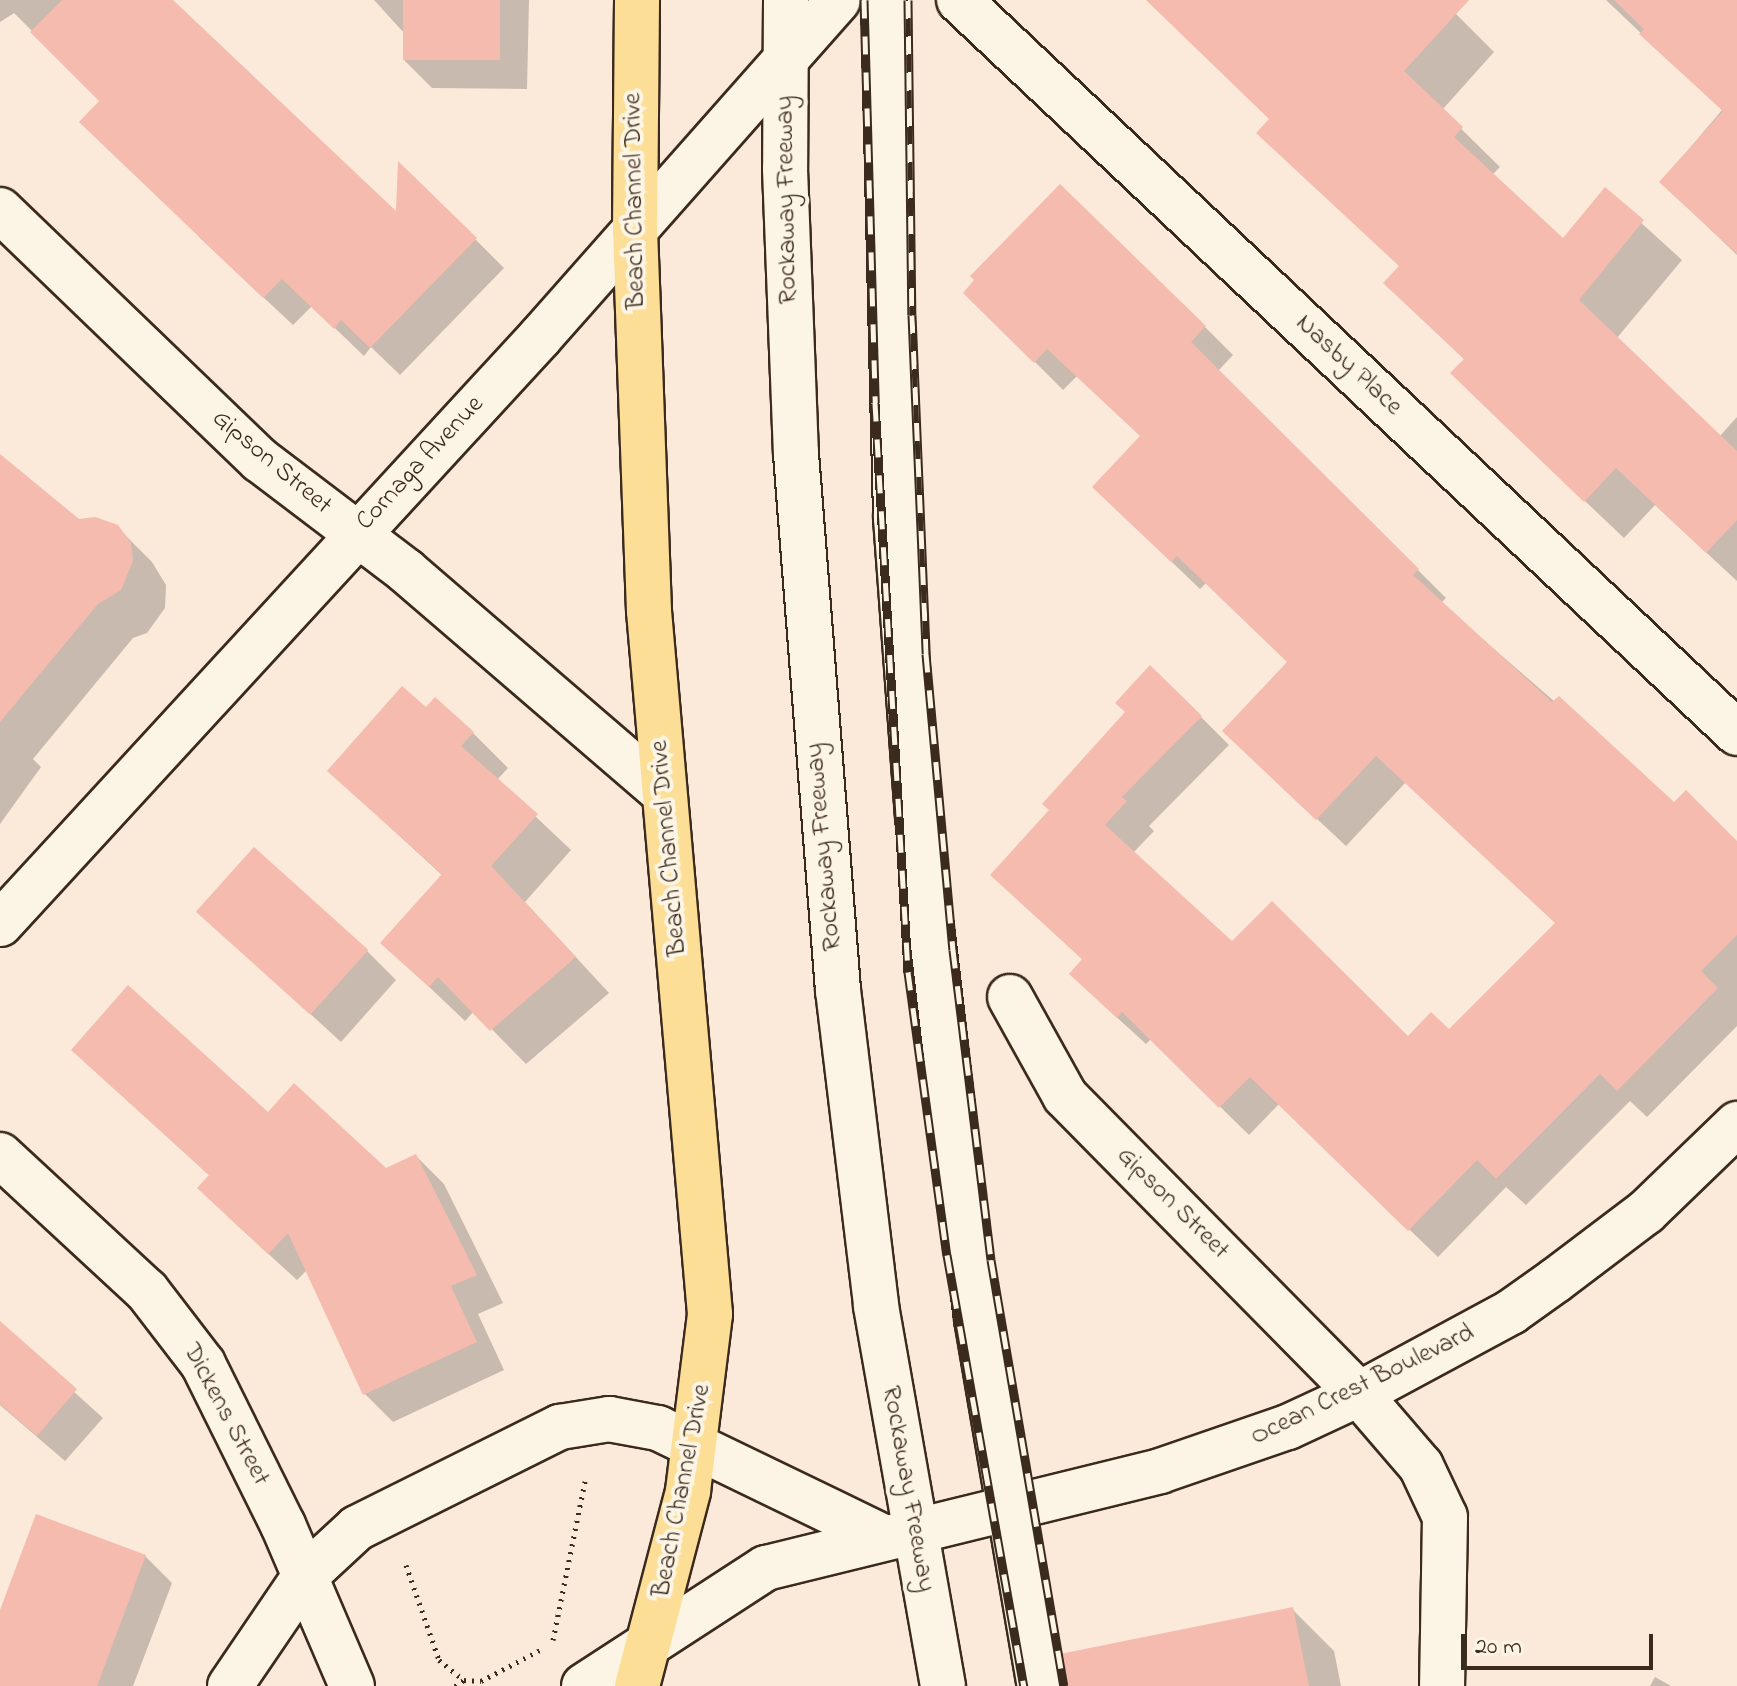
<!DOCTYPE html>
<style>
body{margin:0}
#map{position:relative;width:1737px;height:1686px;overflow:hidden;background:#fbe9da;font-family:"Indie Flower",sans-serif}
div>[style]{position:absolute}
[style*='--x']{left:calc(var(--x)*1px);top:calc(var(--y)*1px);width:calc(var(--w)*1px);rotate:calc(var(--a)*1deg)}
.shadow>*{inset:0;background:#0003}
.building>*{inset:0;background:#f5bbae;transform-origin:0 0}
.path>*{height:5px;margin-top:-2.5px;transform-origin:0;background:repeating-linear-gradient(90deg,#3b2a1e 0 2px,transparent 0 8px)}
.roads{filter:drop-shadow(2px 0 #3b2a1e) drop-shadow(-2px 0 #3b2a1e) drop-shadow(0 2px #3b2a1e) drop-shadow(0 -2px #3b2a1e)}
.minor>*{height:44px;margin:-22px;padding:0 22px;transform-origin:22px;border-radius:22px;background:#fcf5e5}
.major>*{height:44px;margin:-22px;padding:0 22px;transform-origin:22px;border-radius:22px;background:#fcde96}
.rail>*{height:9px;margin-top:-4.5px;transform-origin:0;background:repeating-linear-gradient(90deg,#fcf5e5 0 18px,#3b2a1e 0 36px);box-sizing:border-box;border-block:2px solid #3b2a1e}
span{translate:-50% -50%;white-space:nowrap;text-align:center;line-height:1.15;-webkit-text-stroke:8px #fcf5e5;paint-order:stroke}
.street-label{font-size:26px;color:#3b2a1e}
.scale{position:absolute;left:1461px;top:1634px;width:192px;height:36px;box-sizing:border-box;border:4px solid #3b2a1e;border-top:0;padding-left:10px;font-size:24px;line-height:28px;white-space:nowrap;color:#3b2a1e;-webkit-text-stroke:6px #fcf5e5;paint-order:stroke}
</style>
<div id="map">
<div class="shadow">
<div style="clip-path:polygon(0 0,172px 0,398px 215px,475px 239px,504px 268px,400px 375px,371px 347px,364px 356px,312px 306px,293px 325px,200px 238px,102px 101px,14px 13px,0 22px)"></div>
<div style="clip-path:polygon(374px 0,529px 0,527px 89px,432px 88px,403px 59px,404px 33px)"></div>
<div style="clip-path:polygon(1148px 0,1441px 0,1456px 14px,1494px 52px,1442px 110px,1500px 167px,1492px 175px,1563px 241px,1605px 190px,1682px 260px,1616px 339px,1719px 437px,1737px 417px,1737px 581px,1655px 505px,1624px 538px,1491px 412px,1465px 360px,1385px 283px,1400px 267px,1271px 120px)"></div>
<div style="clip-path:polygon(1606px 0,1737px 0,1737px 255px,1661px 182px,1722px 110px)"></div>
<div style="clip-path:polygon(966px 293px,1205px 327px,1233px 355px,1218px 371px,1446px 598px,1441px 603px,1674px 805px,1737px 844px,1737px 1026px,1647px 1117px,1630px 1101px,1526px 1205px,1506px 1187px,1438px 1257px,1279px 1104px,1249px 1135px,1151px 1039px,1146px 1044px,1100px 1002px,1084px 961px,993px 875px,1201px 717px,1229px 745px,1149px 826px,1154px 831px,1133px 853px,1232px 944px,1408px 1038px,1449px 1032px,1557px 924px,1406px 782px,1346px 846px,1253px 759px,1289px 662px,1207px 582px,1200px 589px,1123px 515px,1142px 437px,1077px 376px,1063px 390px)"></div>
<div style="clip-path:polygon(0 456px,78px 521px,117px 527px,152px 562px,166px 585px,165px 608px,147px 633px,133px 638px,33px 759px,41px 767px,0 824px)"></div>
<div style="clip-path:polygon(426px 710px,473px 733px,508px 768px,497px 780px,571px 850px,525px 902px,609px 993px,526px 1064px,474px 1011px,465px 1021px,383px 943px,443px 876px,329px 771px)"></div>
<div style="clip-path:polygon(199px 912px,367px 951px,396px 980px,341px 1042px)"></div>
<div style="clip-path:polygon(102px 1077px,268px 1115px,386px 1171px,416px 1156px,444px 1184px,503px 1303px,478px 1314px,504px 1370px,393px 1422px,365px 1394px,307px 1270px,297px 1280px,227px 1216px,210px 1176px)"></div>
<div style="clip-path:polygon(0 1325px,103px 1418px,65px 1461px,0 1405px)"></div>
<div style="clip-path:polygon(145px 1556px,172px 1583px,133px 1686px,0 1686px,0 1616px)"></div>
<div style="clip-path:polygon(1293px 1610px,1334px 1651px,1341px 1686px,1119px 1686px)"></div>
<div style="clip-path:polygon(1655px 1677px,1671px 1686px,1650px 1686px)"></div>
</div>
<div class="building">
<div style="clip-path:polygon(62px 0,173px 0,396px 211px,398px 161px,477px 238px,370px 348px,341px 320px,334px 329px,282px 279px,263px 298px,79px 122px,99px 101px,30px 32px)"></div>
<div style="left:403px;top:0;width:97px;height:60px"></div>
<div style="clip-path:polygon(1146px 0,1469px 0,1404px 71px,1463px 127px,1454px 137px,1563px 238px,1605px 187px,1644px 220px,1579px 300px,1737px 451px,1737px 520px,1706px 553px,1616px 468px,1584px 502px,1450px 373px,1464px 359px,1383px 283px,1399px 266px,1256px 133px,1269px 119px)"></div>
<div style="clip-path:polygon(1614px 0,1737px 0,1737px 254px,1659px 182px,1723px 111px,1639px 34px,1644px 29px)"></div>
<div style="clip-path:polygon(1060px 184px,1206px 326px,1191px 342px,1419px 569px,1413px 575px,1552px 702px,1559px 696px,1674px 802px,1686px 790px,1737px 841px,1737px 935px,1701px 971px,1718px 988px,1617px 1091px,1600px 1074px,1496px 1179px,1477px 1160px,1408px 1231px,1250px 1077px,1219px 1108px,1122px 1012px,1117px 1018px,1069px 974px,1082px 959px,990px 875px,1049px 810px,1042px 804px,1125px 712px,1115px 703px,1150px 665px,1202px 716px,1122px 797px,1127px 801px,1105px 825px,1232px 941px,1272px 901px,1408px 1036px,1431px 1012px,1449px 1029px,1555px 923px,1376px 756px,1316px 820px,1222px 731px,1287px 662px,1177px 556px,1171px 562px,1092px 487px,1140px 436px,1047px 349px,1034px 363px,963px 293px,974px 280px,970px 276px)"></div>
<div style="clip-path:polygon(0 454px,79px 519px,95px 517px,118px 525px,131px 543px,133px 561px,121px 590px,98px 604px,0 722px)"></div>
<div style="clip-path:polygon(402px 686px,426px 707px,435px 697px,474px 732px,461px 746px,538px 814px,491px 866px,576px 957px,490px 1031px,438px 977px,429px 987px,380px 943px,442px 874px,327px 771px)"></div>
<div style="left:254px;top:847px;width:154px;height:87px;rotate:42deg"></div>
<div style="clip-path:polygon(128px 985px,268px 1112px,294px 1083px,386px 1168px,416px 1154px,477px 1275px,451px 1286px,477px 1342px,363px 1395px,288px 1233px,268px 1254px,197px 1188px,209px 1175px,71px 1050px)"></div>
<div style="clip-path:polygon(0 1321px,77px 1389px,37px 1436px,0 1404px)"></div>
<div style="clip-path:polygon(36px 1514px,146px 1555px,97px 1686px,0 1686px,0 1610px)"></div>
<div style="clip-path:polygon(1293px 1607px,1309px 1686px,1064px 1686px,1060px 1654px)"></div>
</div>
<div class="path">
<div style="--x:406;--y:1565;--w:101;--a:70.8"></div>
<div style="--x:439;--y:1660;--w:32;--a:39"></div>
<div style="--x:464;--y:1680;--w:17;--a:3"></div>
<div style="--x:481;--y:1681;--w:67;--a:-27.7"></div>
<div style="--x:553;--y:1640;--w:162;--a:-78.6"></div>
<div style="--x:455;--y:1686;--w:11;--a:-34"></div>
</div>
<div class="roads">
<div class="minor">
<div style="--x:786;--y:0;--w:169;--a:90.3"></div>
<div style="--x:785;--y:169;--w:285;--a:87.8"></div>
<div style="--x:796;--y:454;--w:538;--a:85.52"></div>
<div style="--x:838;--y:990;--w:318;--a:83.1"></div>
<div style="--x:876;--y:1306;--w:386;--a:80"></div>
<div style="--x:884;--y:0;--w:518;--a:88.67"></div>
<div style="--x:896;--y:518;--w:300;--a:85.8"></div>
<div style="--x:918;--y:817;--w:505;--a:83.3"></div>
<div style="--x:977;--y:1319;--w:372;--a:80.3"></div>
<div style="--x:959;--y:0;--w:1069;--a:43.29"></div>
<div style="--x:0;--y:210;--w:361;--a:43.9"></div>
<div style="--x:260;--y:460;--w:183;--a:37.2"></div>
<div style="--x:406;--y:571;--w:340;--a:40.7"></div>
<div style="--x:0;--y:924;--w:799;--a:-47.38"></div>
<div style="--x:541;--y:336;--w:448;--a:-48.5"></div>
<div style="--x:1010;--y:997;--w:113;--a:60.9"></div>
<div style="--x:1065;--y:1096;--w:419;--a:45.4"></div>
<div style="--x:1359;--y:1394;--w:95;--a:49.3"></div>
<div style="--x:1421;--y:1466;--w:56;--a:64.8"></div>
<div style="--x:1445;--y:1517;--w:169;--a:91"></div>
<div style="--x:0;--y:1155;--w:200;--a:42.8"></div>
<div style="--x:147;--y:1291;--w:92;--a:52.5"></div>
<div style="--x:203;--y:1364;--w:180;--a:63.6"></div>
<div style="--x:283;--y:1525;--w:175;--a:66.8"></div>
<div style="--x:230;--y:1686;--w:132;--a:-55.8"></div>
<div style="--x:304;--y:1577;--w:72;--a:-42.8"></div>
<div style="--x:357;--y:1528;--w:227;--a:-26.5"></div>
<div style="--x:560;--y:1427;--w:50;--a:-9.3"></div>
<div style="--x:609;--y:1419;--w:50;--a:10.4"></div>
<div style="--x:658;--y:1428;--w:248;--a:25.8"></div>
<div style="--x:584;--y:1686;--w:217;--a:-33"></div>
<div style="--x:766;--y:1568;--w:406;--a:-13.8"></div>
<div style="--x:1160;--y:1471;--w:135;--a:-19"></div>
<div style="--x:1288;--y:1427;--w:78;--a:-24.9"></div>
<div style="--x:1359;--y:1394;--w:173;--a:-28.3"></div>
<div style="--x:1511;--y:1312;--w:55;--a:-35.4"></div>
<div style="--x:1556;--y:1280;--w:113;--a:-37.1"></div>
<div style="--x:1646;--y:1212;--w:127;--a:-44"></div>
</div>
<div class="major">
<div style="--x:637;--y:1686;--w:202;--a:-75.3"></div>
<div style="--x:688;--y:1491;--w:178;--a:-82.9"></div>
<div style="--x:710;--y:1314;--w:706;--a:-94.96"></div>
<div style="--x:649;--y:611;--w:381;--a:-92.1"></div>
<div style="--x:635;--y:230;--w:230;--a:-89.5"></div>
</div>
</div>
<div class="rail">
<div style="--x:864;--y:0;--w:403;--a:88.4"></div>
<div style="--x:875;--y:403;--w:570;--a:86.68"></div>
<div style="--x:908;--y:972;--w:286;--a:82.2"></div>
<div style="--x:947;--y:1255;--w:438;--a:79.9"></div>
<div style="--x:908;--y:0;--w:315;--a:89.3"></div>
<div style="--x:912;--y:315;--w:339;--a:87.6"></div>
<div style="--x:926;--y:654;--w:297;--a:84.8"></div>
<div style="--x:953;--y:950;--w:312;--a:83"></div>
<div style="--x:991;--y:1260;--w:432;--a:80.3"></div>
</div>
<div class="street-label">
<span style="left:788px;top:200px;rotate:-91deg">Rockaway Freeway</span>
<span style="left:636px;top:201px;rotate:-91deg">Beach Channel Drive</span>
<span style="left:1348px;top:366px;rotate:43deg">Nasby Place</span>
<span style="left:271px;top:463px;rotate:40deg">Gipson Street</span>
<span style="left:421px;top:464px;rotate:-47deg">Cornaga Avenue</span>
<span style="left:825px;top:847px;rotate:-95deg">Rockaway Freeway</span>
<span style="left:670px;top:848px;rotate:-95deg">Beach Channel Drive</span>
<span style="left:1172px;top:1204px;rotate:45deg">Gipson Street</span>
<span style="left:1363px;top:1386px;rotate:-26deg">Ocean Crest Boulevard</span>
<span style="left:225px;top:1415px;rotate:62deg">Dickens Street</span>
<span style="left:907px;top:1489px;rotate:80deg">Rockaway Freeway</span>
<span style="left:683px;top:1491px;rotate:-79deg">Beach Channel Drive</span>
</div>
<div class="scale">20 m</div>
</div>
